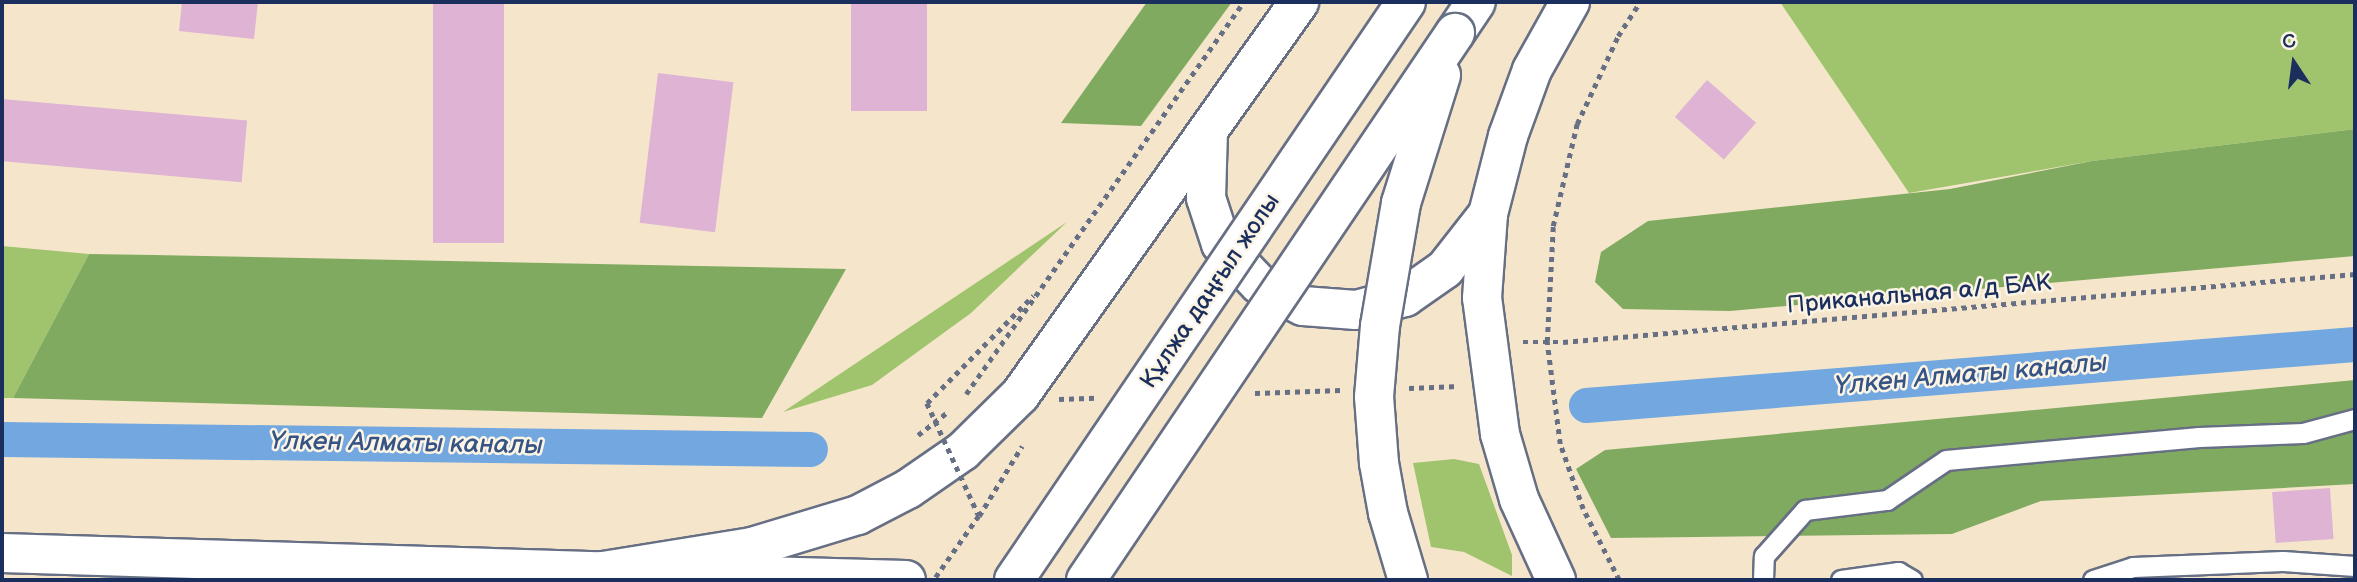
<!DOCTYPE html>
<meta charset="utf-8">
<style>
body{margin:0}
#map{position:relative;width:2357px;height:582px;overflow:hidden;background:#f5e6cb;font-family:"Balsamiq Sans",sans-serif}
div>[style]{position:absolute}
[style*='--x']{left:calc(var(--x)*1px);top:calc(var(--y)*1px);width:calc(var(--w)*1px);rotate:calc(var(--a)*1deg)}
.green>*{inset:0;background:#a0c46d}
.forest>*{inset:0;background:#80aa60}
.canal>*{height:35px;margin:-17.5px;padding:0 17.5px;transform-origin:17.5px;border-radius:17.5px;background:#72a7e0}
.building>*{inset:0;background:#deb3d4;transform-origin:0 0}
.path>*{height:4.5px;margin-top:-2.25px;transform-origin:0;background:repeating-linear-gradient(90deg,#676f84 0 5px,transparent 0 10px)}
.roads{filter:drop-shadow(2px 0 #676f84) drop-shadow(-2px 0 #676f84) drop-shadow(0 2px #676f84) drop-shadow(0 -2px #676f84)}
.service>*{height:19px;margin:-9.5px;padding:0 9.5px;transform-origin:9.5px;border-radius:9.5px;background:#fff}
.primary>*{height:38px;margin:-19px;padding:0 19px;transform-origin:19px;border-radius:19px;background:#fff}
.path-bridge>*{height:4.5px;margin-top:-2.25px;transform-origin:0;background:repeating-linear-gradient(90deg,#676f84 0 5px,transparent 0 10px)}
.bridges{filter:drop-shadow(2px 0 #676f84) drop-shadow(-2px 0 #676f84) drop-shadow(0 2px #676f84) drop-shadow(0 -2px #676f84)}
.primary-bridge>*{height:38px;margin:-19px;padding:0 19px;transform-origin:19px;border-radius:19px;background:#fff}
span{translate:-50% -50%;white-space:nowrap;text-align:center;line-height:1.15;-webkit-text-stroke:5px #fcf5e5;paint-order:stroke}
.street-label{font-size:24px;color:#1b2f5e}
.water-label{font-size:26px;color:#355385;font-style:italic}
.frame{position:absolute;inset:0;border:4px solid #1b2f5e;pointer-events:none}
.north{position:absolute;left:2259px;top:28px;width:70px;height:70px;-webkit-text-stroke:5px #fcf5e5;paint-order:stroke;rotate:347deg;font-size:19px;font-weight:700;line-height:28px;text-align:center;color:#1b2f5e}
.north::after{content:'';display:block;margin:auto;width:24px;height:32px;background:#1b2f5e;clip-path:polygon(50% 0,100% 100%,50% 72%,0 100%)}
</style>
<div id="map">
<div class="green">
<div style="clip-path:polygon(1780px 2px,2355px 2px,2355px 129px,2092px 161px,1909px 193px)"></div>
<div style="clip-path:polygon(1067px 222px,971px 313px,872px 385px,783px 412px)"></div>
<div style="clip-path:polygon(2px 246px,89px 254px,13px 398px,2px 398px)"></div>
<div style="clip-path:polygon(1454px 459px,1479px 464px,1512px 555px,1512px 576px,1464px 552px,1431px 547px,1413px 463px)"></div>
</div>
<div class="forest">
<div style="clip-path:polygon(1147px 2px,1232px 2px,1141px 126px,1061px 123px)"></div>
<div style="clip-path:polygon(2355px 129px,2355px 256px,1730px 311px,1623px 309px,1595px 282px,1601px 252px,1648px 221px,1950px 189px,2092px 161px)"></div>
<div style="clip-path:polygon(89px 254px,154px 255px,846px 269px,762px 418px,13px 398px)"></div>
<div style="clip-path:polygon(2355px 380px,2355px 484px,2041px 501px,1952px 534px,1611px 538px,1576px 469px,1605px 450px)"></div>
</div>
<div class="canal">
<div style="--x:1586;--y:405;--w:771;--a:-4.54"></div>
<div style="--x:2;--y:439;--w:808;--a:0.71"></div>
</div>
<div class="building">
<div style="clip-path:polygon(182px 2px,258px 2px,254px 39px,179px 31px)"></div>
<div style="left:433px;top:2px;width:71px;height:241px"></div>
<div style="left:851px;top:2px;width:76px;height:109px"></div>
<div style="left:658px;top:73px;width:76px;height:151px;rotate:7deg"></div>
<div style="left:1707px;top:80px;width:65px;height:49px;rotate:41deg"></div>
<div style="left:2px;top:99px;width:246px;height:62px;rotate:5deg"></div>
<div style="left:2330px;top:488px;width:51px;height:58px;rotate:86deg"></div>
</div>
<div class="path">
<div style="--x:1523;--y:342;--w:40;--a:0"></div>
<div style="--x:1563;--y:342;--w:795;--a:-4.91"></div>
<div style="--x:1409;--y:388;--w:50;--a:-2.3"></div>
<div style="--x:1255;--y:393;--w:86;--a:-2"></div>
<div style="--x:966;--y:394;--w:481;--a:-54.7"></div>
<div style="--x:1059;--y:399;--w:37;--a:-2"></div>
<div style="--x:927;--y:403;--w:151;--a:-45.3"></div>
<div style="--x:918;--y:435;--w:37;--a:-38"></div>
<div style="--x:979;--y:516;--w:82;--a:-58.4"></div>
<div style="--x:1619;--y:580;--w:80;--a:-116.9"></div>
<div style="--x:1583;--y:509;--w:69;--a:-109.5"></div>
<div style="--x:1560;--y:444;--w:103;--a:-97.3"></div>
<div style="--x:1547;--y:342;--w:116;--a:-87"></div>
<div style="--x:1553;--y:226;--w:105;--a:-76.8"></div>
<div style="--x:1577;--y:124;--w:97;--a:-65"></div>
<div style="--x:1618;--y:36;--w:40;--a:-57.1"></div>
</div>
<div class="roads">
<div class="service">
<div style="--x:1763;--y:580;--w:24;--a:-88"></div>
<div style="--x:1764;--y:556;--w:62;--a:-48.3"></div>
<div style="--x:1805;--y:510;--w:83;--a:-7"></div>
<div style="--x:1887;--y:500;--w:71;--a:-34.1"></div>
<div style="--x:1946;--y:460;--w:254;--a:-5.2"></div>
<div style="--x:2199;--y:437;--w:104;--a:-2.2"></div>
<div style="--x:2303;--y:433;--w:54;--a:-15.1"></div>
<div style="--x:1841;--y:580;--w:58;--a:-8"></div>
<div style="--x:1898;--y:572;--w:16;--a:30"></div>
<div style="--x:2093;--y:580;--w:42;--a:-18"></div>
<div style="--x:2133;--y:567;--w:150;--a:-2.3"></div>
<div style="--x:2283;--y:561;--w:72;--a:4"></div>
</div>
<div class="primary">
<div style="--x:1455;--y:33;--w:37;--a:-56"></div>
<div style="--x:1208;--y:131;--w:67;--a:91.7"></div>
<div style="--x:1206;--y:198;--w:48;--a:71.9"></div>
<div style="--x:1221;--y:244;--w:55;--a:46.5"></div>
<div style="--x:1259;--y:284;--w:49;--a:26.6"></div>
<div style="--x:1303;--y:306;--w:53;--a:4.3"></div>
<div style="--x:1356;--y:310;--w:51;--a:-14.9"></div>
<div style="--x:1405;--y:297;--w:49;--a:-35"></div>
<div style="--x:1445;--y:269;--w:70;--a:-52"></div>
<div style="--x:2;--y:553;--w:620;--a:1.76"></div>
<div style="--x:597;--y:572;--w:157;--a:-9.2"></div>
<div style="--x:752;--y:547;--w:111;--a:-16.8"></div>
<div style="--x:858;--y:515;--w:56;--a:-27.5"></div>
<div style="--x:908;--y:489;--w:67;--a:-34.6"></div>
<div style="--x:963;--y:451;--w:80;--a:-44.5"></div>
<div style="--x:1020;--y:395;--w:482;--a:-54.6"></div>
<div style="--x:690;--y:574;--w:216;--a:1.6"></div>
<div style="--x:1556;--y:580;--w:89;--a:-114.6"></div>
<div style="--x:1519;--y:499;--w:68;--a:-106.3"></div>
<div style="--x:1500;--y:434;--w:137;--a:-97.5"></div>
<div style="--x:1482;--y:298;--w:84;--a:-85.9"></div>
<div style="--x:1488;--y:214;--w:81;--a:-75.6"></div>
<div style="--x:1508;--y:136;--w:70;--a:-70"></div>
<div style="--x:1532;--y:70;--w:78;--a:-60.8"></div>
</div>
</div>
<div class="path-bridge">
<div style="--x:927;--y:403;--w:124;--a:65.3"></div>
<div style="--x:979;--y:516;--w:78;--a:125.1"></div>
</div>
<div class="bridges">
<div class="primary-bridge">
<div style="--x:1014;--y:580;--w:698;--a:-55.85"></div>
<div style="--x:1086;--y:580;--w:660;--a:-56"></div>
<div style="--x:1408;--y:580;--w:70;--a:-106.6"></div>
<div style="--x:1388;--y:513;--w:51;--a:-100.2"></div>
<div style="--x:1379;--y:463;--w:66;--a:-94.3"></div>
<div style="--x:1374;--y:397;--w:71;--a:-85.2"></div>
<div style="--x:1380;--y:326;--w:125;--a:-80.3"></div>
<div style="--x:1401;--y:203;--w:134;--a:-72.6"></div>
</div>
</div>
<div class="street-label">
<span style="left:1210px;top:291px;rotate:-56deg">Құлжа даңғыл жолы</span>
<span style="left:1919px;top:294px;rotate:-5deg">Приканальная а/д БАК</span>
</div>
<div class="water-label">
<span style="left:1971px;top:375px;rotate:-5deg">Үлкен Алматы каналы</span>
<span style="left:406px;top:444px;rotate:1deg">Үлкен Алматы каналы</span>
</div>
<div class="frame"></div>
<div class="north">С</div>
</div>
